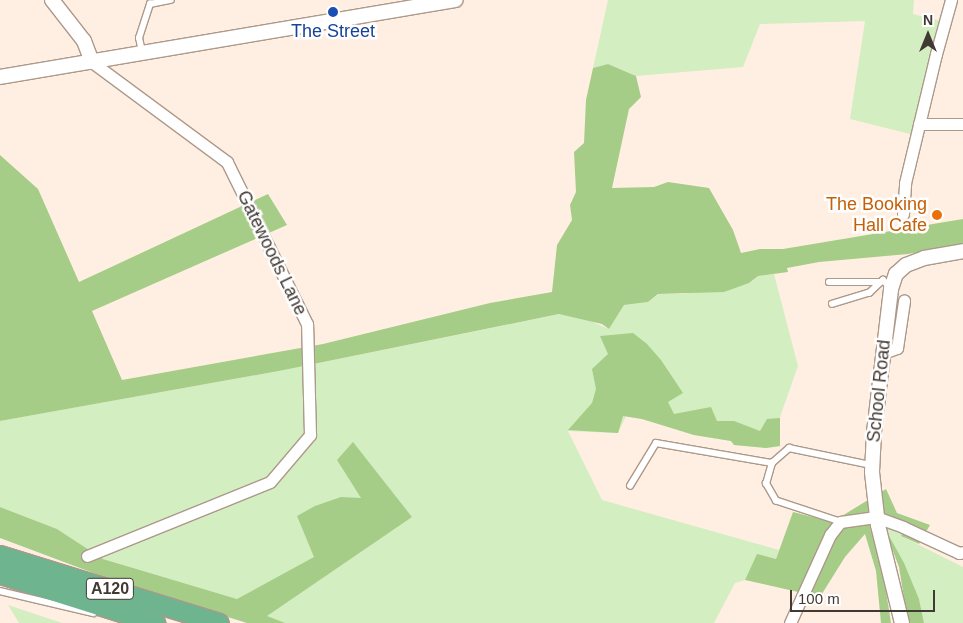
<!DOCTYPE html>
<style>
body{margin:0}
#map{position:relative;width:963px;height:623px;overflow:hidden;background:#ffefe2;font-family:Helvetica,sans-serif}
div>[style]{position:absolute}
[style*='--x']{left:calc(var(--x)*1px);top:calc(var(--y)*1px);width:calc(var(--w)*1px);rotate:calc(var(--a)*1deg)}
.green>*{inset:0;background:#d3eec0}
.forest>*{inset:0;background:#a6cd87}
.roads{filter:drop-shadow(1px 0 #ac998a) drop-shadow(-1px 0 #ac998a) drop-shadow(0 1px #ac998a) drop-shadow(0 -1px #ac998a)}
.service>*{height:5.5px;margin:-2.75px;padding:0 2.75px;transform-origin:2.75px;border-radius:2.75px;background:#fff}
.minor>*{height:11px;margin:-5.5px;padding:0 5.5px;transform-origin:5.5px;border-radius:5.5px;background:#fff}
.tertiary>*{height:14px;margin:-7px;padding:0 7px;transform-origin:7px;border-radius:7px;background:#fff}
.trunk>*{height:19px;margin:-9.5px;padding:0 9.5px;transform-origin:9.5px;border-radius:9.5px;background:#6eb48e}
.dots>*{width:14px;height:14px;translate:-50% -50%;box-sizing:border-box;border:2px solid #fff;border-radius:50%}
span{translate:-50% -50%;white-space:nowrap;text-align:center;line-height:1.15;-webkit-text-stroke:5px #fff;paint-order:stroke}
.shield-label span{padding:1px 4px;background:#fff;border:1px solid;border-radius:4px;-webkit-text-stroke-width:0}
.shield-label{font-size:16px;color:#413933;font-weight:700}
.transit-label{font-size:18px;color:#164399}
.food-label{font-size:18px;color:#c56008}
.right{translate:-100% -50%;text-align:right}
.street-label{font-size:18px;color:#413933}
.north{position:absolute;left:903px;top:10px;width:50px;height:50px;-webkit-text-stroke:4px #fff;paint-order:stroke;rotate:0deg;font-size:14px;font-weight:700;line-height:20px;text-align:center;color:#413933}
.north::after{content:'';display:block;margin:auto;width:18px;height:22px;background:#413933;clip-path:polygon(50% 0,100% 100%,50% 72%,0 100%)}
.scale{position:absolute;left:790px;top:590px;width:145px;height:22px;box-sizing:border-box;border:2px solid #413933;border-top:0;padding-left:6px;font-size:15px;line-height:18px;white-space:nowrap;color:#413933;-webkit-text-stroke:4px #fff;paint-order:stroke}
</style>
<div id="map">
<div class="green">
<div style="clip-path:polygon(608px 0,914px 0,913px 14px,941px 21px,914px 135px,850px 119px,865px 21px,760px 24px,743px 67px,636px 76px,608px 64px,593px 68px)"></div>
<div style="clip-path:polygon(774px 274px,798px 366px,780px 417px,780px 446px,766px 448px,734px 445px,731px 441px,694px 435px,642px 419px,626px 416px,618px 433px,568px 431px,602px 500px,779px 550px,776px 559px,757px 555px,745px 580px,735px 583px,714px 623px,284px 623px,272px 619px,237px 599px,103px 559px,57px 529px,0 507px,0 421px,284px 370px,560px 314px,588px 320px,609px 329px,624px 305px,648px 302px,659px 294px,684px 294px,749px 283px,758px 276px)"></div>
<div style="clip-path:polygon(907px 523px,901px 536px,963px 567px,963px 623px,924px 623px,919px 599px,883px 525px)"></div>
<div style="clip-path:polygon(8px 605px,62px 623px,19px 623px)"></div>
</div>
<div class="forest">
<div style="clip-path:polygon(608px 64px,636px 76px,641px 97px,629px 109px,612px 188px,654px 187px,668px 182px,709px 188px,733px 230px,741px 253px,760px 249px,783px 249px,963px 219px,963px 244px,908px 254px,819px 262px,787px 268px,788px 272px,758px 276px,749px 283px,724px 292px,658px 294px,648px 302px,624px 305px,609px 329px,602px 324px,559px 314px,284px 370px,0 421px,0 155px,38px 189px,79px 282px,268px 194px,287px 225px,92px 311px,122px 380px,323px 344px,490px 303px,552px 292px,557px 245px,572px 220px,570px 205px,576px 192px,574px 152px,584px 143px,586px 100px,593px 68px)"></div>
<div style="clip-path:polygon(633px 333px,647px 344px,661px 360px,683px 393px,668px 402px,674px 414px,711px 407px,717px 421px,734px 421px,760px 431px,767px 419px,780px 418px,780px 446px,766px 448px,734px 445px,731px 441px,694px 435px,642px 419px,623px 416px,618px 433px,568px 430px,592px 403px,596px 389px,592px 369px,608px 354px,600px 336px)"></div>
<div style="clip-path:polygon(353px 442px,412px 517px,267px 616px,285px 623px,247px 623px,128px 586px,0 538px,0 507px,57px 529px,103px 559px,237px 599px,314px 557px,297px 516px,315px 506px,341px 497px,361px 498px,337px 460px)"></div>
<div style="clip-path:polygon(886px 489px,897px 513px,930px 525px,919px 544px,901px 536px,907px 524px,885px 515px,870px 528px,882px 565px,891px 623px,881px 623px,876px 571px,865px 534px,845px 557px,820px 597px,745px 580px,757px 554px,776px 559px,793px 512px,832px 522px)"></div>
<div style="clip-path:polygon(883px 525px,904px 563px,919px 599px,924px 623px,908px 623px,899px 567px)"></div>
</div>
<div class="roads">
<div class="service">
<div style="--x:142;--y:52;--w:14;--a:-102"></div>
<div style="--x:139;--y:38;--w:36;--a:-72"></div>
<div style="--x:150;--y:4;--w:21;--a:-11"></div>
<div style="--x:829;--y:282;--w:51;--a:0"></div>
<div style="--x:832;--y:304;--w:39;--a:-17"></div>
<div style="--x:869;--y:293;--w:19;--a:-43"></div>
<div style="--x:883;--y:280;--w:10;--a:45"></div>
<div style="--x:630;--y:486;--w:50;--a:-58.8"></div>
<div style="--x:656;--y:443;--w:118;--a:9.8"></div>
<div style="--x:840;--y:522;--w:67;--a:-161.8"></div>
<div style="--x:776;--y:501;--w:20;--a:-120"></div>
<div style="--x:766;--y:484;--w:22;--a:-74"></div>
<div style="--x:772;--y:463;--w:23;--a:-41"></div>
<div style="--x:789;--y:448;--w:84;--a:11.7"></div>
<div style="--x:0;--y:591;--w:96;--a:13.3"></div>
</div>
<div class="minor">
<div style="--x:919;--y:124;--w:44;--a:0"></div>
<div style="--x:903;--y:214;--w:31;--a:-86"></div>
<div style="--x:905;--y:183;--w:133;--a:-76.5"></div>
<div style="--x:936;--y:54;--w:56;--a:-74.5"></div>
<div style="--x:883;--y:353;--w:15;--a:-20"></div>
<div style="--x:897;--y:348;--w:48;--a:-81.5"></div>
<div style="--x:87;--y:556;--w:197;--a:-22"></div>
<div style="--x:270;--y:482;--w:62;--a:-49.6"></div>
<div style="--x:310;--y:435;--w:111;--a:-91.5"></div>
<div style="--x:307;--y:324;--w:181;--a:-116.3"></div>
<div style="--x:227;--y:162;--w:168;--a:-143.5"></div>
<div style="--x:790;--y:623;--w:97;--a:-65.6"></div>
<div style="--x:830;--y:535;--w:16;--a:-52"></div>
<div style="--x:840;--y:522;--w:36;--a:-8"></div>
<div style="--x:876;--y:517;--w:29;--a:20"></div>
<div style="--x:903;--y:527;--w:62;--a:24.9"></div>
<div style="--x:959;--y:553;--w:4;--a:-14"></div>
</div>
<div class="tertiary">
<div style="--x:52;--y:0;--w:52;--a:52"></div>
<div style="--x:84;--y:41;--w:22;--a:69"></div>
<div style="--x:0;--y:77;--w:462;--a:-9.6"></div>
<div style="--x:902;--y:623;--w:101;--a:-103.8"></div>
<div style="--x:878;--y:525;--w:53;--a:-96.5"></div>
<div style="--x:872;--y:472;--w:40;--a:-87.1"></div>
<div style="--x:874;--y:432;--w:144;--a:-83.2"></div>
<div style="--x:891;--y:289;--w:16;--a:-72"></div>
<div style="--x:896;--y:274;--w:13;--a:-42"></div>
<div style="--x:906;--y:265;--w:19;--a:-21"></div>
<div style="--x:924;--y:258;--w:40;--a:-10"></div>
</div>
<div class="trunk">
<div style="--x:0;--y:555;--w:229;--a:17.2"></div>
<div style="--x:0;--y:574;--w:163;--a:17.5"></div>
</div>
</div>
<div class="dots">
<div style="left:333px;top:12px;background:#1a4fb4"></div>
<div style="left:937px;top:215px;background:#e8710a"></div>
</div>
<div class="shield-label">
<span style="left:110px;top:589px">A120</span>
</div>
<div class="transit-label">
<span style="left:333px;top:31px">The Street</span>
</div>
<div class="food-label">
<span class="right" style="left:927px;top:215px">The Booking<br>Hall Cafe</span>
</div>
<div class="street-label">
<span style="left:272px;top:253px;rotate:64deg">Gatewoods Lane</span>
<span style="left:879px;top:391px;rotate:-84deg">School Road</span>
</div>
<div class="north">N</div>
<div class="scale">100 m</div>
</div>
